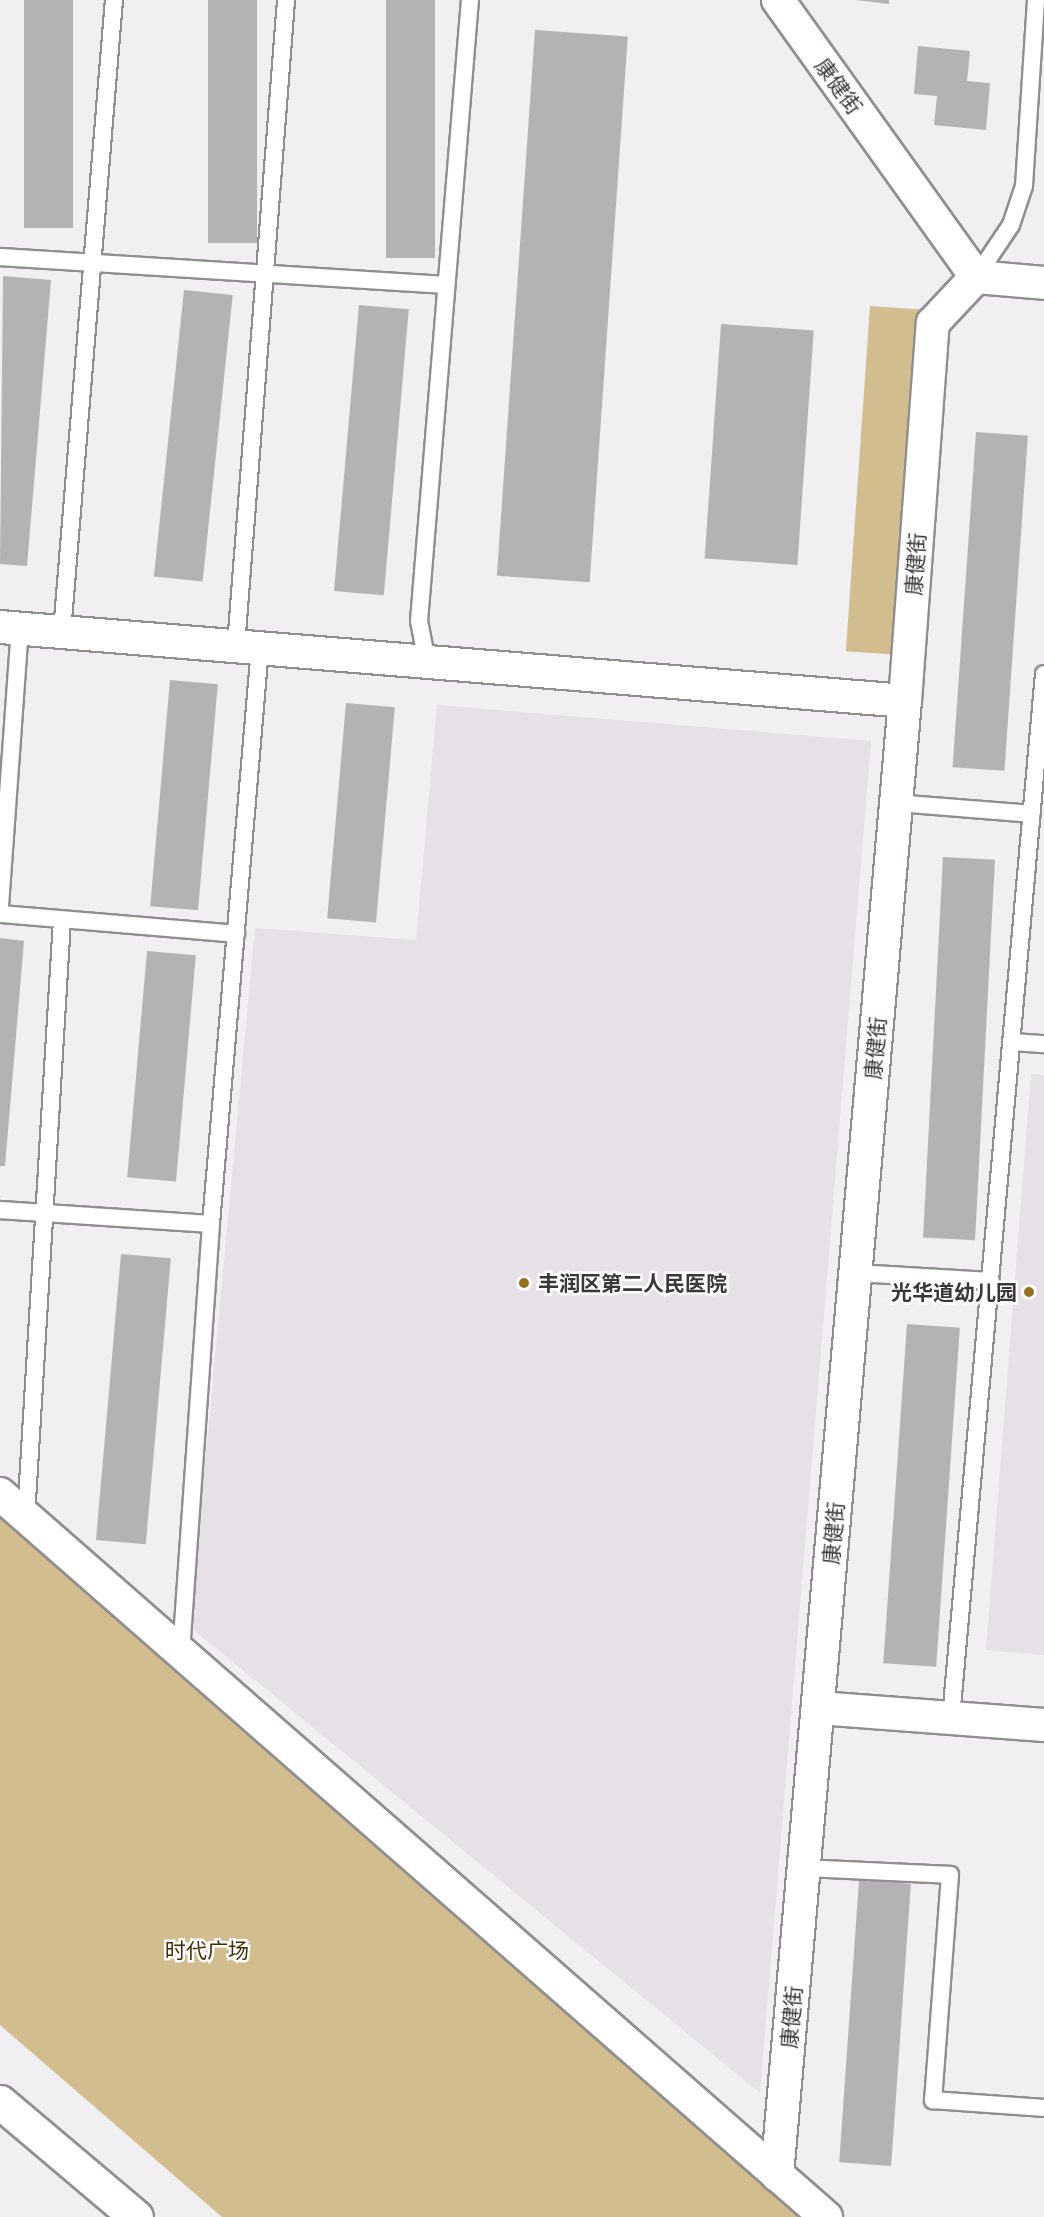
<!DOCTYPE html>
<meta charset="utf-8">
<style>
body{margin:0}
#map{position:relative;width:1044px;height:2217px;overflow:hidden;background:#f1eff2;font-family:Mulish,"Noto Sans SC",sans-serif}
div>[style]{position:absolute}
[style*='--x']{left:calc(var(--x)*1px);top:calc(var(--y)*1px);width:calc(var(--w)*1px);rotate:calc(var(--a)*1deg)}
.built>*{inset:0;background:#e6e0e7}
.green>*{inset:0;background:#d2bd8e;transform-origin:0 0}
.building>*{inset:0;background:#b4b2b4;transform-origin:0 0}
.roads{filter:drop-shadow(2px 0 #908e90) drop-shadow(-2px 0 #908e90) drop-shadow(0 2px #908e90) drop-shadow(0 -2px #908e90)}
.service>*{height:16px;margin:-8px;padding:0 8px;transform-origin:8px;border-radius:8px;background:#fff}
.minor>*{height:32px;margin:-16px;padding:0 16px;transform-origin:16px;border-radius:16px;background:#fff}
.secondary>*{height:33px;margin:-16.5px;padding:0 16.5px;transform-origin:16.5px;border-radius:16.5px;background:#fff}
.dots>*{width:16px;height:16px;translate:-50% -50%;box-sizing:border-box;border:3px solid #fffcff;border-radius:50%}
span{translate:-50% -50%;white-space:nowrap;text-align:center;line-height:1.15;-webkit-text-stroke:5px #fffcff;paint-order:stroke}
.street-label{font-size:21px;color:#393839}
.poi-label{font-size:21px;color:#393839;font-weight:700}
.left{translate:0 -50%;text-align:left}
.right{translate:-100% -50%;text-align:right}
.park-label{font-size:21px;color:#423000}
</style>
<div id="map">
<div class="built">
<div style="clip-path:polygon(437px 705px,871px 741px,760px 2093px,190px 1627px,255px 928px,416px 940px)"></div>
<div style="clip-path:polygon(1031px 1074px,1044px 1075px,1044px 1655px,986px 1650px)"></div>
</div>
<div class="green">
<div style="left:870px;top:306px;width:55px;height:346px;rotate:4deg"></div>
<div style="clip-path:polygon(0 1514px,804px 2217px,222px 2217px,0 2025px)"></div>
</div>
<div class="building">
<div style="left:24px;top:0;width:49px;height:228px"></div>
<div style="left:208px;top:0;width:49px;height:243px"></div>
<div style="left:386px;top:0;width:49px;height:258px"></div>
<div style="clip-path:polygon(856px 0,889px 0,889px 4px)"></div>
<div style="left:535px;top:30px;width:93px;height:547px;rotate:4deg"></div>
<div style="clip-path:polygon(918px 46px,970px 51px,967px 81px,990px 83px,986px 130px,934px 125px,937px 96px,914px 94px)"></div>
<div style="clip-path:polygon(3px 276px,51px 280px,27px 566px,0 564px)"></div>
<div style="left:184px;top:290px;width:49px;height:288px;rotate:6deg"></div>
<div style="left:359px;top:305px;width:50px;height:287px;rotate:5deg"></div>
<div style="left:721px;top:324px;width:93px;height:235px;rotate:4deg"></div>
<div style="left:976px;top:432px;width:52px;height:336px;rotate:4deg"></div>
<div style="left:170px;top:680px;width:48px;height:227px;rotate:5deg"></div>
<div style="left:346px;top:703px;width:49px;height:216px;rotate:5deg"></div>
<div style="left:943px;top:857px;width:52px;height:381px;rotate:3deg"></div>
<div style="clip-path:polygon(0 938px,24px 941px,5px 1166px,0 1166px)"></div>
<div style="left:147px;top:951px;width:49px;height:227px;rotate:5deg"></div>
<div style="left:121px;top:1254px;width:50px;height:287px;rotate:5deg"></div>
<div style="left:907px;top:1324px;width:53px;height:340px;rotate:4deg"></div>
<div style="left:859px;top:1880px;width:52px;height:283px;rotate:4deg"></div>
</div>
<div class="roads">
<div class="service">
<div style="--x:0;--y:257;--w:447;--a:3.6"></div>
<div style="--x:976;--y:277;--w:63;--a:-56.1"></div>
<div style="--x:1011;--y:225;--w:41;--a:-71.6"></div>
<div style="--x:1024;--y:186;--w:186;--a:-86.3"></div>
<div style="--x:62;--y:632;--w:634;--a:-85.3"></div>
<div style="--x:236;--y:646;--w:648;--a:-85.57"></div>
<div style="--x:427;--y:662;--w:42;--a:-101"></div>
<div style="--x:419;--y:621;--w:623;--a:-85.31"></div>
<div style="--x:896;--y:803;--w:136;--a:4.6"></div>
<div style="--x:0;--y:906;--w:278;--a:-85.9"></div>
<div style="--x:0;--y:914;--w:237;--a:4.8"></div>
<div style="--x:1013;--y:1042;--w:31;--a:4"></div>
<div style="--x:0;--y:1210;--w:211;--a:3.8"></div>
<div style="--x:856;--y:1273;--w:135;--a:3.4"></div>
<div style="--x:26;--y:1517;--w:598;--a:-86.55"></div>
<div style="--x:181;--y:1653;--w:430;--a:-86"></div>
<div style="--x:211;--y:1224;--w:578;--a:-85.14"></div>
<div style="--x:951;--y:1718;--w:1048;--a:-84.91"></div>
<div style="--x:804;--y:1868;--w:146;--a:2.7"></div>
<div style="--x:950;--y:1875;--w:226;--a:94.3"></div>
<div style="--x:933;--y:2100;--w:111;--a:4.1"></div>
</div>
<div class="minor">
<div style="--x:778;--y:0;--w:340;--a:54.4"></div>
<div style="--x:976;--y:277;--w:68;--a:5"></div>
<div style="--x:0;--y:627;--w:908;--a:4.67"></div>
<div style="--x:0;--y:1494;--w:1098;--a:41.2"></div>
<div style="--x:818;--y:1708;--w:227;--a:4.3"></div>
<div style="--x:777;--y:2175;--w:1480;--a:-85.04"></div>
<div style="--x:905;--y:701;--w:379;--a:-85.8"></div>
<div style="--x:933;--y:323;--w:63;--a:-46.9"></div>
</div>
<div class="secondary">
<div style="--x:0;--y:2102;--w:178;--a:40.2"></div>
</div>
</div>
<div class="dots">
<div style="left:524px;top:1283px;background:#94731b"></div>
<div style="left:1029px;top:1292px;background:#94731b"></div>
</div>
<div class="street-label">
<span style="left:839px;top:86px;rotate:54deg">康健街</span>
<span style="left:915px;top:564px;rotate:-86deg">康健街</span>
<span style="left:875px;top:1048px;rotate:-85deg">康健街</span>
<span style="left:833px;top:1533px;rotate:-85deg">康健街</span>
<span style="left:791px;top:2017px;rotate:-85deg">康健街</span>
</div>
<div class="poi-label">
<span class="left" style="left:538px;top:1283px">丰润区第二人民医院</span>
<span class="right" style="left:1017px;top:1292px">光华道幼儿园</span>
</div>
<div class="park-label">
<span style="left:207px;top:1950px">时代广场</span>
</div>
</div>
